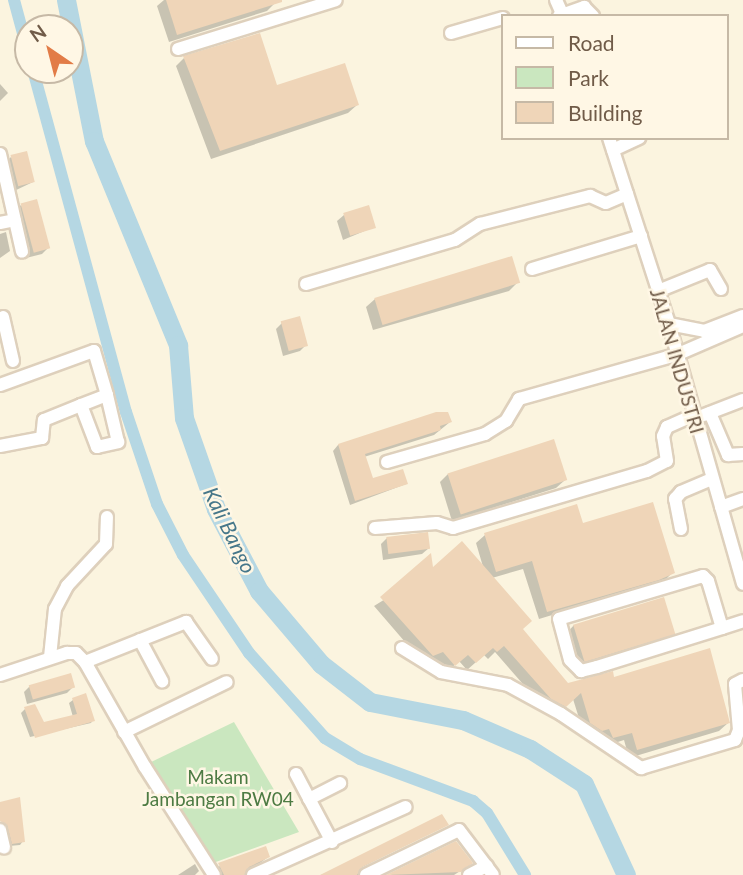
<!DOCTYPE html>
<style>
body{margin:0}
#map{position:relative;width:743px;height:875px;overflow:hidden;background:#fbf4df;font-family:Lato,sans-serif}
div>[style]{position:absolute}
[style*='--x']{left:calc(var(--x)*1px);top:calc(var(--y)*1px);width:calc(var(--w)*1px);rotate:calc(var(--a)*1deg)}
.green>*{inset:0;background:#cae7bf}
.shadow>*{inset:0;background:#0003}
.canal>*{height:12px;margin:-6px;padding:0 6px;transform-origin:6px;border-radius:6px;background:#b5d7e3}
.river>*{height:19px;margin:-9.5px;padding:0 9.5px;transform-origin:9.5px;border-radius:9.5px;background:#b5d7e3}
.building>*{inset:0;background:#efd5b8;transform-origin:0 0}
.roads{filter:drop-shadow(2px 0 #ded0bc) drop-shadow(-2px 0 #ded0bc) drop-shadow(0 2px #ded0bc) drop-shadow(0 -2px #ded0bc)}
.minor>*{height:12px;margin:-6px;padding:0 6px;transform-origin:6px;border-radius:6px;background:#fff}
span{translate:-50% -50%;white-space:nowrap;text-align:center;line-height:1.15;-webkit-text-stroke:5px #fff7e5;paint-order:stroke}
.street-label{font-size:19px;color:#705b48}
.park-label{font-size:19px;color:#4d7b43}
.water-label{font-size:21px;color:#46778a;font-style:italic}
.legend{position:absolute;left:501px;top:14px;width:228px;height:126px;box-sizing:border-box;background:#fff7e5;border:2px solid #c6b9a6;margin:0;padding:9px 12px;list-style:none;font-size:21px;color:#705b48}
.legend li{display:flex;align-items:center;gap:14px;height:35px}
.legend b{width:35px;border:2px solid #c6b9a6}
.north{position:absolute;left:14px;top:14px;width:70px;height:70px;box-sizing:border-box;background:#fff7e5;border:2px solid #c6b9a6;border-radius:50%;rotate:325deg;font-size:19px;font-weight:700;line-height:28px;text-align:center;color:#705b48}
.north::after{content:'';display:block;margin:auto;width:24px;height:32px;background:#e27c47;clip-path:polygon(50% 0,100% 100%,50% 72%,0 100%)}
</style>
<div id="map">
<div class="green">
<div style="clip-path:polygon(234px 722px,299px 832px,213px 863px,147px 764px)"></div>
</div>
<div class="shadow">
<div style="clip-path:polygon(164px 0,274px 0,275px 3px,267px 11px,169px 42px,157px 6px)"></div>
<div style="clip-path:polygon(184px 58px,276px 87px,357px 105px,348px 113px,211px 159px,176px 66px)"></div>
<div style="clip-path:polygon(0 84px,8px 93px,0 101px)"></div>
<div style="clip-path:polygon(11px 157px,33px 182px,12px 192px,5px 163px)"></div>
<div style="clip-path:polygon(21px 205px,48px 248px,42px 254px,26px 258px,15px 211px)"></div>
<div style="clip-path:polygon(344px 215px,374px 227px,343px 240px,337px 221px)"></div>
<div style="clip-path:polygon(6px 232px,10px 251px,0 258px,0 234px)"></div>
<div style="clip-path:polygon(518px 282px,509px 291px,373px 330px,366px 307px,375px 299px)"></div>
<div style="clip-path:polygon(282px 323px,306px 345px,300px 351px,283px 356px,276px 329px)"></div>
<div style="clip-path:polygon(450px 422px,434px 435px,364px 457px,372px 481px,406px 484px,350px 505px,333px 451px,338px 445px)"></div>
<div style="clip-path:polygon(448px 474px,565px 480px,556px 488px,452px 521px,440px 482px)"></div>
<div style="clip-path:polygon(582px 526px,673px 572px,664px 581px,539px 619px,523px 569px,492px 578px,521px 629px,567px 685px,613px 679px,728px 723px,719px 731px,629px 758px,624px 740px,605px 746px,583px 731px,573px 699px,556px 714px,543px 707px,495px 652px,488px 659px,484px 655px,467px 670px,459px 661px,446px 673px,434px 659px,424px 664px,374px 606px,432px 570px,484px 570px,476px 543px,485px 535px)"></div>
<div style="clip-path:polygon(387px 538px,429px 548px,422px 554px,383px 560px,381px 544px)"></div>
<div style="clip-path:polygon(574px 625px,673px 633px,664px 642px,575px 668px,566px 634px)"></div>
<div style="clip-path:polygon(30px 686px,73px 687px,67px 693px,27px 704px,24px 692px)"></div>
<div style="clip-path:polygon(73px 700px,93px 720px,91px 723px,30px 737px,21px 713px,25px 709px,43px 724px,73px 717px,69px 703px)"></div>
<div style="clip-path:polygon(4px 804px,23px 841px,20px 845px,9px 846px)"></div>
<div style="clip-path:polygon(446px 825px,360px 868px,358px 875px,321px 875px)"></div>
<div style="clip-path:polygon(456px 843px,468px 866px,454px 875px,390px 875px)"></div>
<div style="clip-path:polygon(268px 857px,244px 875px,221px 875px,216px 867px)"></div>
<div style="clip-path:polygon(195px 864px,199px 871px,195px 875px,178px 875px)"></div>
</div>
<div class="canal">
<div style="--x:14;--y:0;--w:54;--a:74.9"></div>
<div style="--x:33;--y:70;--w:354;--a:74.8"></div>
<div style="--x:126;--y:412;--w:97;--a:71.4"></div>
<div style="--x:157;--y:504;--w:57;--a:63"></div>
<div style="--x:183;--y:555;--w:118;--a:56"></div>
<div style="--x:249;--y:653;--w:114;--a:48.2"></div>
<div style="--x:325;--y:738;--w:41;--a:31"></div>
<div style="--x:360;--y:759;--w:121;--a:20.4"></div>
<div style="--x:473;--y:801;--w:18;--a:41"></div>
<div style="--x:487;--y:813;--w:73;--a:58.5"></div>
</div>
<div class="river">
<div style="--x:66;--y:0;--w:144;--a:78.8"></div>
<div style="--x:94;--y:141;--w:221;--a:67.6"></div>
<div style="--x:178;--y:345;--w:73;--a:85.3"></div>
<div style="--x:184;--y:418;--w:96;--a:70.6"></div>
<div style="--x:216;--y:509;--w:93;--a:62.3"></div>
<div style="--x:259;--y:591;--w:96;--a:49.7"></div>
<div style="--x:321;--y:664;--w:62;--a:37.8"></div>
<div style="--x:370;--y:702;--w:95;--a:11"></div>
<div style="--x:463;--y:720;--w:73;--a:23.4"></div>
<div style="--x:530;--y:749;--w:64;--a:32.9"></div>
<div style="--x:584;--y:784;--w:100;--a:65.2"></div>
</div>
<div class="building">
<div style="clip-path:polygon(166px 0,282px 0,282px 2px,177px 35px)"></div>
<div style="clip-path:polygon(260px 33px,277px 85px,345px 63px,359px 105px,220px 151px,183px 56px)"></div>
<div style="left:27px;top:151px;width:32px;height:17px;rotate:76deg"></div>
<div style="left:37px;top:199px;width:51px;height:17px;rotate:75deg"></div>
<div style="left:369px;top:205px;width:24px;height:27px;rotate:73deg"></div>
<div style="left:512px;top:256px;width:28px;height:144px;rotate:73deg"></div>
<div style="left:300px;top:316px;width:31px;height:20px;rotate:75deg"></div>
<div style="clip-path:polygon(436px 412px,448px 412px,452px 422px,440px 426px,441px 430px,365px 454px,373px 478px,403px 469px,408px 484px,355px 501px,338px 444px)"></div>
<div style="left:554px;top:439px;width:43px;height:112px;rotate:72deg"></div>
<div style="clip-path:polygon(653px 502px,675px 573px,659px 580px,547px 612px,532px 561px,496px 572px,484px 533px,577px 504px,583px 523px)"></div>
<div style="left:428px;top:532px;width:17px;height:42px;rotate:83deg"></div>
<div style="clip-path:polygon(462px 541px,532px 621px,523px 629px,568px 683px,613px 671px,614px 677px,710px 648px,730px 723px,637px 750px,632px 733px,613px 738px,609px 729px,602px 731px,590px 723px,581px 693px,566px 707px,551px 699px,504px 646px,497px 652px,493px 648px,476px 663px,468px 655px,455px 666px,443px 652px,433px 656px,380px 597px,431px 553px,433px 567px)"></div>
<div style="left:664px;top:597px;width:39px;height:95px;rotate:73deg"></div>
<div style="left:71px;top:673px;width:15px;height:44px;rotate:74deg"></div>
<div style="clip-path:polygon(86px 693px,95px 721px,35px 738px,24px 707px,35px 704px,44px 722px,77px 714px,72px 698px)"></div>
<div style="clip-path:polygon(20px 797px,25px 842px,12px 844px,7px 825px,0 821px,0 802px)"></div>
<div style="clip-path:polygon(442px 814px,449px 825px,362px 867px,357px 875px,320px 875px)"></div>
<div style="clip-path:polygon(456px 841px,473px 863px,461px 872px,386px 875px)"></div>
<div style="clip-path:polygon(266px 846px,270px 857px,249px 867px,244px 875px,224px 875px,218px 863px)"></div>
</div>
<div class="roads">
<div class="minor">
<div style="--x:556;--y:0;--w:17;--a:66"></div>
<div style="--x:559;--y:16;--w:27;--a:-20"></div>
<div style="--x:584;--y:7;--w:13;--a:45"></div>
<div style="--x:451;--y:33;--w:54;--a:-16.1"></div>
<div style="--x:178;--y:49;--w:165;--a:-17.2"></div>
<div style="--x:609;--y:138;--w:195;--a:72.1"></div>
<div style="--x:669;--y:324;--w:270;--a:74.1"></div>
<div style="--x:613;--y:150;--w:29;--a:-25"></div>
<div style="--x:0;--y:154;--w:100;--a:77.3"></div>
<div style="--x:0;--y:223;--w:15;--a:-11"></div>
<div style="--x:532;--y:269;--w:114;--a:-16.8"></div>
<div style="--x:306;--y:284;--w:155;--a:-16.5"></div>
<div style="--x:455;--y:240;--w:30;--a:-33"></div>
<div style="--x:480;--y:224;--w:114;--a:-14.3"></div>
<div style="--x:590;--y:196;--w:17;--a:24"></div>
<div style="--x:606;--y:203;--w:23;--a:-23"></div>
<div style="--x:658;--y:291;--w:56;--a:-22"></div>
<div style="--x:710;--y:270;--w:22;--a:60"></div>
<div style="--x:3;--y:317;--w:45;--a:77.2"></div>
<div style="--x:669;--y:324;--w:36;--a:11"></div>
<div style="--x:704;--y:331;--w:42;--a:-21"></div>
<div style="--x:0;--y:385;--w:100;--a:-19.9"></div>
<div style="--x:94;--y:351;--w:46;--a:73.5"></div>
<div style="--x:107;--y:395;--w:28;--a:159"></div>
<div style="--x:710;--y:413;--w:46;--a:66.8"></div>
<div style="--x:728;--y:455;--w:15;--a:-4"></div>
<div style="--x:704;--y:415;--w:42;--a:-21"></div>
<div style="--x:0;--y:446;--w:43;--a:-10.8"></div>
<div style="--x:42;--y:438;--w:18;--a:-84"></div>
<div style="--x:44;--y:420;--w:40;--a:-22"></div>
<div style="--x:81;--y:405;--w:45;--a:69.1"></div>
<div style="--x:97;--y:447;--w:22;--a:-13"></div>
<div style="--x:118;--y:442;--w:48;--a:-103.2"></div>
<div style="--x:387;--y:462;--w:102;--a:-15.9"></div>
<div style="--x:485;--y:434;--w:25;--a:-32"></div>
<div style="--x:506;--y:421;--w:26;--a:-59"></div>
<div style="--x:519;--y:399;--w:163;--a:-15.7"></div>
<div style="--x:676;--y:355;--w:73;--a:-23.4"></div>
<div style="--x:721;--y:507;--w:23;--a:-20"></div>
<div style="--x:375;--y:528;--w:62;--a:-4.6"></div>
<div style="--x:437;--y:523;--w:17;--a:17"></div>
<div style="--x:453;--y:528;--w:202;--a:-16.4"></div>
<div style="--x:647;--y:471;--w:22;--a:-27"></div>
<div style="--x:667;--y:461;--w:25;--a:-99"></div>
<div style="--x:663;--y:436;--w:10;--a:-66"></div>
<div style="--x:667;--y:427;--w:27;--a:-24"></div>
<div style="--x:681;--y:529;--w:31;--a:-101"></div>
<div style="--x:675;--y:499;--w:9;--a:-49"></div>
<div style="--x:681;--y:492;--w:34;--a:-23"></div>
<div style="--x:722;--y:628;--w:49;--a:-106.6"></div>
<div style="--x:708;--y:581;--w:7;--a:-135"></div>
<div style="--x:703;--y:576;--w:150;--a:163.4"></div>
<div style="--x:559;--y:619;--w:42;--a:75"></div>
<div style="--x:570;--y:660;--w:16;--a:45"></div>
<div style="--x:581;--y:671;--w:16;--a:-14"></div>
<div style="--x:597;--y:667;--w:131;--a:-17.3"></div>
<div style="--x:722;--y:628;--w:22;--a:-18"></div>
<div style="--x:140;--y:640;--w:47;--a:61.8"></div>
<div style="--x:402;--y:648;--w:46;--a:31.6"></div>
<div style="--x:441;--y:672;--w:68;--a:11"></div>
<div style="--x:508;--y:685;--w:60;--a:28.7"></div>
<div style="--x:561;--y:714;--w:97;--a:34"></div>
<div style="--x:641;--y:768;--w:98;--a:-16.6"></div>
<div style="--x:735;--y:740;--w:11;--a:-68"></div>
<div style="--x:739;--y:730;--w:46;--a:-95"></div>
<div style="--x:735;--y:684;--w:9;--a:-27"></div>
<div style="--x:50;--y:657;--w:48;--a:-84.1"></div>
<div style="--x:55;--y:609;--w:26;--a:-62"></div>
<div style="--x:67;--y:586;--w:57;--a:-47.1"></div>
<div style="--x:106;--y:544;--w:27;--a:-88"></div>
<div style="--x:85;--y:662;--w:121;--a:60.3"></div>
<div style="--x:145;--y:767;--w:128;--a:57.4"></div>
<div style="--x:0;--y:675;--w:71;--a:-18.2"></div>
<div style="--x:67;--y:653;--w:9;--a:0"></div>
<div style="--x:76;--y:653;--w:13;--a:45"></div>
<div style="--x:85;--y:662;--w:109;--a:-21.6"></div>
<div style="--x:186;--y:622;--w:45;--a:54.9"></div>
<div style="--x:124;--y:732;--w:114;--a:-25.9"></div>
<div style="--x:296;--y:774;--w:77;--a:62.1"></div>
<div style="--x:309;--y:799;--w:35;--a:-27"></div>
<div style="--x:0;--y:830;--w:18;--a:77"></div>
<div style="--x:253;--y:875;--w:167;--a:-24"></div>
<div style="--x:366;--y:875;--w:103;--a:-25.8"></div>
<div style="--x:459;--y:830;--w:56;--a:52.9"></div>
<div style="--x:469;--y:875;--w:20;--a:-27"></div>
</div>
</div>
<div class="street-label">
<span style="left:677px;top:361px;rotate:74deg">JALAN INDUSTRI</span>
</div>
<div class="park-label">
<span style="left:218px;top:788px">Makam<br>Jambangan RW04</span>
</div>
<div class="water-label">
<span style="left:230px;top:530px;rotate:64deg">Kali Bango</span>
</div>
<ul class="legend">
<li><b style="height:9px;background:#fff"></b>Road</li>
<li><b style="height:19px;background:#cae7bf"></b>Park</li>
<li><b style="height:19px;background:#efd5b8"></b>Building</li>
</ul>
<div class="north">N</div>
</div>
